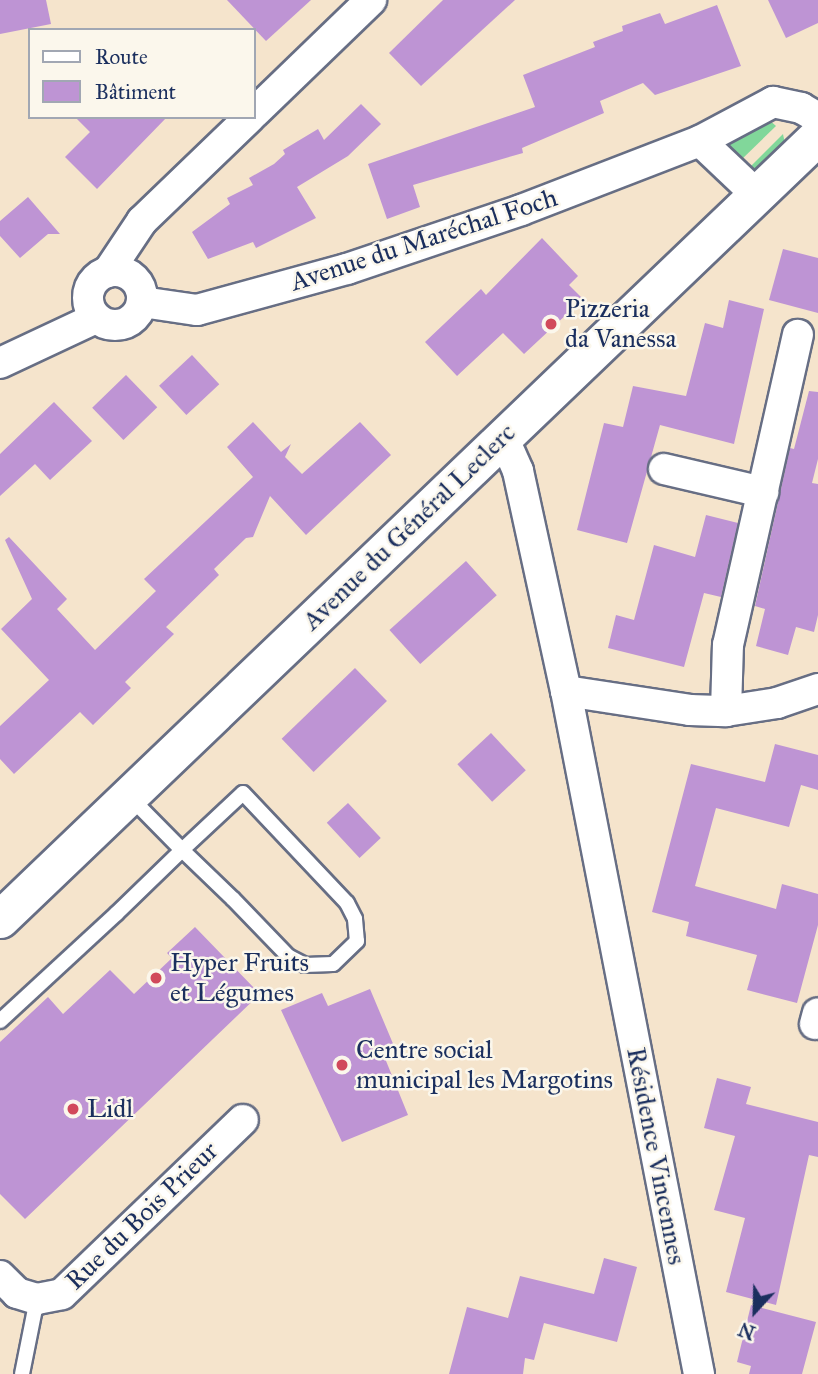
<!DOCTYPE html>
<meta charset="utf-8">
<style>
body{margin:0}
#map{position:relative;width:818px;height:1374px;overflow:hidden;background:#f5e4cc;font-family:"IM FELL Great Primer",serif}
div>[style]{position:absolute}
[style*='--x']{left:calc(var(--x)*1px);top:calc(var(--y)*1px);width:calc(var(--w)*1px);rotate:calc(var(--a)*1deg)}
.green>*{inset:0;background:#81d79a}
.building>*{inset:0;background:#be94d4;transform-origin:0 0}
.roads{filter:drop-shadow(2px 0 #676e84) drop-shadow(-2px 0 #676e84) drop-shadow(0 2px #676e84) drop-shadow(0 -2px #676e84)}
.service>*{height:14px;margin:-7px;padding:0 7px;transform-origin:7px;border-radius:7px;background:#fff}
.minor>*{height:30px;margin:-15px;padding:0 15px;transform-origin:15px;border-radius:15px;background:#fff}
.minor>.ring{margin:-15px;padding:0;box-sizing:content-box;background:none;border:30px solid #fff;border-radius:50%}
.tertiary>*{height:37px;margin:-18.5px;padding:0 18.5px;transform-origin:18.5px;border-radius:18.5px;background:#fff}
.dots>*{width:19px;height:19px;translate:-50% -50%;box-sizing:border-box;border:4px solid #fbf7ec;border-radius:50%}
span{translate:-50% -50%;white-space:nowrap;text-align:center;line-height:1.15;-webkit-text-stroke:5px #fbf7ec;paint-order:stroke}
.street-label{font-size:26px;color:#1b2f5e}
.poi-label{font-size:26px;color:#1b2f5e}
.left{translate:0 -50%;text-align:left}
.legend{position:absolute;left:28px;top:28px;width:228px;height:91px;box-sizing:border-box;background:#fbf7ec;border:2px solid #a1a7b3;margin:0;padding:9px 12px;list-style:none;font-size:21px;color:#1b2f5e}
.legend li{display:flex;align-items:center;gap:14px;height:35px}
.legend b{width:35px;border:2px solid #a1a7b3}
.north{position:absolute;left:720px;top:1276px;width:70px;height:70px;-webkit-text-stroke:5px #fbf7ec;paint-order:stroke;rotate:202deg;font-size:19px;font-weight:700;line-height:28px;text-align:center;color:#1b2f5e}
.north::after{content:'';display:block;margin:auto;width:24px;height:32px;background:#1b2f5e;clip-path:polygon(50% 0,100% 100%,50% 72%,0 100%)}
</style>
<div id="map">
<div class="green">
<div style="clip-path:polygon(767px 118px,776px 126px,739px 162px,725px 144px)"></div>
<div style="clip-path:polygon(783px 134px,785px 144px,757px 173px,747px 170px)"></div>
</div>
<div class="building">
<div style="clip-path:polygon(0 0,46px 0,51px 24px,0 34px)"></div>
<div style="clip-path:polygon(227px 0,311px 0,266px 41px)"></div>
<div style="clip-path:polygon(443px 0,515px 0,421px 86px,389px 53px)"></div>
<div style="clip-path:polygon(768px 0,818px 0,818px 23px,786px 38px)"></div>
<div style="clip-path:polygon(717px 5px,741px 66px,655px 95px,643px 83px,600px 101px,604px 113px,522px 148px,523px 153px,413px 185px,420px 207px,387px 219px,368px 164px,535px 107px,523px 75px,595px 47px,593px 42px,623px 31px,622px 26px,660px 13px,665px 24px)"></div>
<div style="clip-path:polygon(361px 104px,381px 124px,348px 156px,297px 187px,316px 218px,256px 248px,253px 242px,208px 259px,192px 232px,230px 204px,227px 198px,253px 185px,249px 178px,274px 164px,285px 154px,283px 150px,318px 129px,324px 140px)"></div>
<div style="clip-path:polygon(75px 117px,167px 117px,97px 189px,65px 157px,90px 132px)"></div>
<div style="clip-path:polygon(28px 197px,60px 234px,48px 234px,20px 258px,0 236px,0 221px)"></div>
<div style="clip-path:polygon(542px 238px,578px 276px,569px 285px,583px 299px,524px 354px,503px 333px,457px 376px,425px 342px,481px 289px,486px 295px)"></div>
<div style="clip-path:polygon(783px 249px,818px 258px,818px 313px,769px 300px)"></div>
<div style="clip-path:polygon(729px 300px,764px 309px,734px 444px,660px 425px,627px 543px,577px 530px,604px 423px,623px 427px,633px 386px,686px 396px,705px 323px,723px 328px)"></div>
<div style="left:192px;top:355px;width:40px;height:45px;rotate:47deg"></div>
<div style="left:126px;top:375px;width:45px;height:47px;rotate:46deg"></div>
<div style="clip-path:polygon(809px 391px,818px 392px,818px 459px,812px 483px,818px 484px,818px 615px,814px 632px,796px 627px,788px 655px,756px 646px,765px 609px,755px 606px,790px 448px,794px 449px)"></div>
<div style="clip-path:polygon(54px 402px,92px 441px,50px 480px,35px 464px,0 496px,0 454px)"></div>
<div style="clip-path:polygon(253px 422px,281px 452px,291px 444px,285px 457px,302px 474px,360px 422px,391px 455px,306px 535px,270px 496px,253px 537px,246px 538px,214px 569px,219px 575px,166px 627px,174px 634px,125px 682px,131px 688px,93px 725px,80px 712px,14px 774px,0 759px,0 726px,49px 680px,1px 629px,32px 599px,5px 540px,9px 537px,67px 599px,57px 609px,95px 650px,156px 591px,144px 579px,253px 477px,227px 447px)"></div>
<div style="clip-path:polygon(706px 515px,738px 523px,721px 597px,704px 593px,684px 667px,608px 648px,616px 615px,634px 620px,654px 545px,695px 557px)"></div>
<div style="left:466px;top:561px;width:46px;height:103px;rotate:48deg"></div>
<div style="left:355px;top:668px;width:46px;height:102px;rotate:46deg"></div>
<div style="left:491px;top:733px;width:51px;height:46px;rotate:47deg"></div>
<div style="clip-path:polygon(775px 744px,818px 755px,818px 790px,801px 785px,789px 827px,716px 808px,695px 886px,776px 909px,782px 884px,818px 894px,818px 925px,797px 1003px,747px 990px,757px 955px,686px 936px,689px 922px,652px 912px,691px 764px,765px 782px)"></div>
<div style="left:348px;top:803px;width:48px;height:29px;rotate:47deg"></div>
<div style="clip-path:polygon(195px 927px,260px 994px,25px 1219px,0 1194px,0 1042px,48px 997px,63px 1014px,110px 970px,134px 994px,172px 958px,167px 953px)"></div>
<div style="clip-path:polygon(370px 989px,394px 1046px,382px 1051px,408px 1115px,342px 1142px,281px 1010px,322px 993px,328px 1006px)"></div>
<div style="clip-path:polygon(717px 1078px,751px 1087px,746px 1104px,818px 1122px,818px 1157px,809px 1155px,776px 1305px,726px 1292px,745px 1218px,714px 1210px,735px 1136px,704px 1128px)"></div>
<div style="clip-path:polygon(604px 1258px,637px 1267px,617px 1342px,544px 1323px,534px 1360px,525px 1358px,523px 1374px,449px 1374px,467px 1307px,508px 1318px,520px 1276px,594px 1294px)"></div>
<div style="clip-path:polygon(751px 1305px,816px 1322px,802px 1374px,749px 1374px,751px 1366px,737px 1362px)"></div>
</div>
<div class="roads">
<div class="service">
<div style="--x:0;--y:1021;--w:158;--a:-42.7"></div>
<div style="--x:116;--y:914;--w:92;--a:-44.1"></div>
<div style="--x:182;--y:850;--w:83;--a:-43.1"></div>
<div style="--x:243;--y:793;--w:151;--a:46.6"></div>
<div style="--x:347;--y:903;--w:18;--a:63"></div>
<div style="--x:355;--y:919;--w:22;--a:85"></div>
<div style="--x:357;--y:941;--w:33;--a:136"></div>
<div style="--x:333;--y:964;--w:28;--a:178"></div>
<div style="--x:305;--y:965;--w:18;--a:-153"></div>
<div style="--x:289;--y:957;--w:81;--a:-134"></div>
<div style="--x:233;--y:899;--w:71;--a:-136.1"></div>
<div style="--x:182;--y:850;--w:76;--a:-134.5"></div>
<div style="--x:22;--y:1374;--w:76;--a:-78.7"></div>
</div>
<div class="minor">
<div style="--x:254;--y:113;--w:163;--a:-44"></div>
<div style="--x:700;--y:141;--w:79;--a:43.5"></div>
<div class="ring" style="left:88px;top:271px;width:24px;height:24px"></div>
<div style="--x:108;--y:272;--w:61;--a:-56.3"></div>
<div style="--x:142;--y:221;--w:150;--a:-43.9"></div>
<div style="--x:142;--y:302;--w:56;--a:8.3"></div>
<div style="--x:197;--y:310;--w:156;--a:-15.3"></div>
<div style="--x:347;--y:269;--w:184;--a:-18.7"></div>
<div style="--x:521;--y:210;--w:192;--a:-21.1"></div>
<div style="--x:700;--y:141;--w:83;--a:-28.1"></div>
<div style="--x:773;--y:102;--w:29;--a:12"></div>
<div style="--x:801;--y:108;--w:20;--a:30"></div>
<div style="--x:0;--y:363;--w:106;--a:-25.1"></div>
<div style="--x:503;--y:437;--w:37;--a:66"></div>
<div style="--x:518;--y:471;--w:225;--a:77.7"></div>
<div style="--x:566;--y:691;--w:696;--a:78.98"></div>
<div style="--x:664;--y:469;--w:102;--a:13.1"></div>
<div style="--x:566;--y:691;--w:125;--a:8.7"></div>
<div style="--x:690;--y:710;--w:36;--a:2"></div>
<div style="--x:726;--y:711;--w:52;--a:-8.9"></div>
<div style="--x:777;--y:703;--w:43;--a:-18.9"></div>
<div style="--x:726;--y:711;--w:66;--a:-88.3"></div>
<div style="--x:728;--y:645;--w:318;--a:-77.3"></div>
<div style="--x:815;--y:1024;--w:11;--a:-75"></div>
<div style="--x:0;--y:1276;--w:24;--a:45"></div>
<div style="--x:17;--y:1293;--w:21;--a:17"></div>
<div style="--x:37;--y:1299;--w:25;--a:-11"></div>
<div style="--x:62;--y:1294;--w:251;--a:-43.9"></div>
</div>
<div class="tertiary">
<div style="--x:0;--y:919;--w:1132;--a:-43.75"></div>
</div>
</div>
<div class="dots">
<div style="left:551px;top:324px;background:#d1495b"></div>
<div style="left:156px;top:978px;background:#d1495b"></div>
<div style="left:342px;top:1065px;background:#d1495b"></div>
<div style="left:73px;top:1109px;background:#d1495b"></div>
</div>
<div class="street-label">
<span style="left:424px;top:240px;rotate:-18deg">Avenue du Maréchal Foch</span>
<span style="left:409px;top:527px;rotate:-44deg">Avenue du Général Leclerc</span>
<span style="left:656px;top:1156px;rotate:79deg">Résidence Vincennes</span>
<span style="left:142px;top:1216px;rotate:-44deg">Rue du Bois Prieur</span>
</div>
<div class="poi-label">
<span class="left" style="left:565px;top:324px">Pizzeria<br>da Vanessa</span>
<span class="left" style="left:170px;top:978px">Hyper Fruits<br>et Légumes</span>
<span class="left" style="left:356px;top:1065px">Centre social<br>municipal les Margotins</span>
<span class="left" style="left:87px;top:1109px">Lidl</span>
</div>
<ul class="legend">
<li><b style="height:9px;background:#fff"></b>Route</li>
<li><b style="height:19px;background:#be94d4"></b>Bâtiment</li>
</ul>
<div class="north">N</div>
</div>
